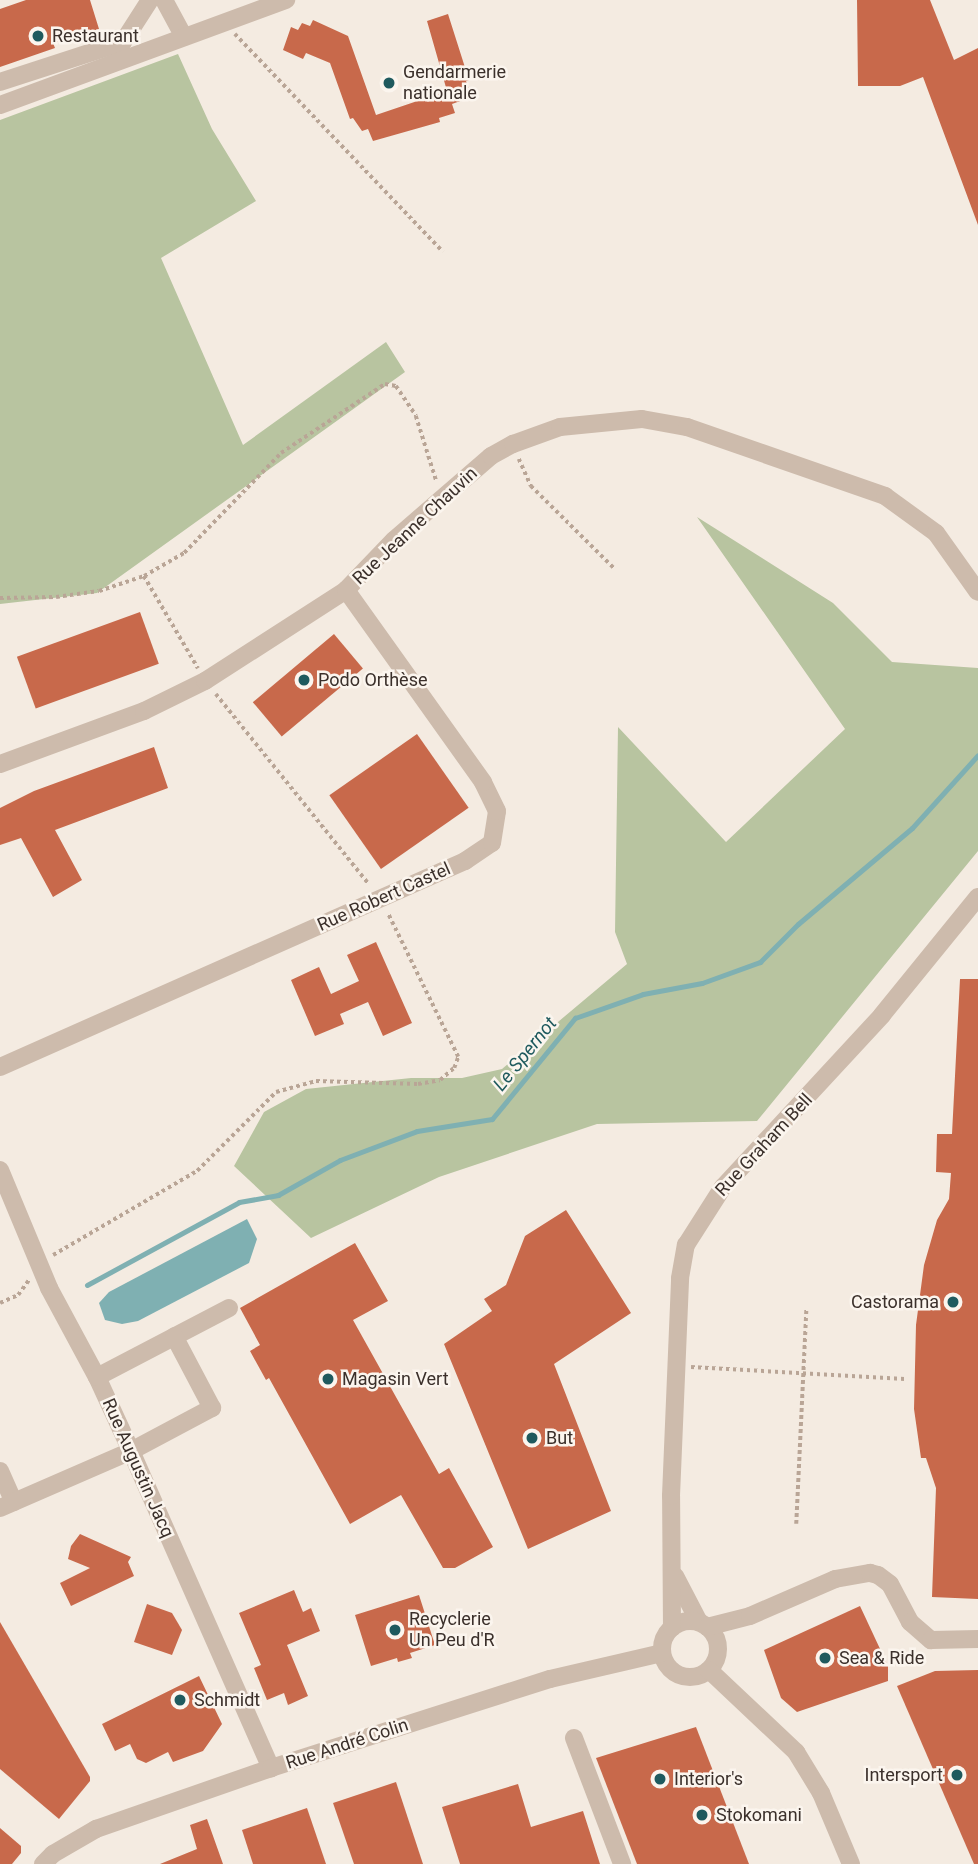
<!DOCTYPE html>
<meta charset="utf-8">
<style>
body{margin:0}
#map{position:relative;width:978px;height:1864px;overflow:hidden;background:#f4ebe1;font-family:Roboto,sans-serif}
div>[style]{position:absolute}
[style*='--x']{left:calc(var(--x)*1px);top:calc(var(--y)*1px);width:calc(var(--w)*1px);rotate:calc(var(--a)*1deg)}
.green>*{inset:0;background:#b8c4a0}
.water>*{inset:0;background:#7fb0b2}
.stream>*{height:5px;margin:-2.5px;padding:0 2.5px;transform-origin:2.5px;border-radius:2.5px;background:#7fb0b2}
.building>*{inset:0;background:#c8694b;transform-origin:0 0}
.path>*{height:3.5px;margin-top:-1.75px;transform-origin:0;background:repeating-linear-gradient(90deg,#b9a596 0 3.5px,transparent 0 7px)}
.minor>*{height:18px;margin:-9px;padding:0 9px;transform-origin:9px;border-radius:9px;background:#cdbbac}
.minor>.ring{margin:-9px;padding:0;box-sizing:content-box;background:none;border:18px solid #cdbbac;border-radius:50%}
.dots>*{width:19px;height:19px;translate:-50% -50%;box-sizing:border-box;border:4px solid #fbf5ee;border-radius:50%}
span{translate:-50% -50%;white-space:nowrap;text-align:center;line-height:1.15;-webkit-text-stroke:5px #fbf5ee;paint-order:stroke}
.poi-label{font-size:18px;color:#3b302b}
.left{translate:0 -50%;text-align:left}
.right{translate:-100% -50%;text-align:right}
.street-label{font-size:18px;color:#3b302b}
.water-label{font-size:19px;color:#1f5a5e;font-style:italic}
</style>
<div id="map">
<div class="green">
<div style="clip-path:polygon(178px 54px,212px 129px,256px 201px,161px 258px,243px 445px,386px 342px,405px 372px,97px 593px,0 604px,0 120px)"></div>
<div style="clip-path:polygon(697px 517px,833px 603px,892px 662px,978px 668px,978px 851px,757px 1121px,597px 1124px,439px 1177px,311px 1238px,234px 1166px,264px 1112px,306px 1089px,411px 1078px,462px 1078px,502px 1069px,627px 964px,615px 932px,618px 727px,726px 842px,845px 729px)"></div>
</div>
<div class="water">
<div style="clip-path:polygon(247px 1219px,257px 1239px,249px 1263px,138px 1321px,122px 1324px,105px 1320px,99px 1303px,109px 1292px)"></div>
</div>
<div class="stream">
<div style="--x:87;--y:1285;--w:173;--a:-28.6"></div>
<div style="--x:239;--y:1202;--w:40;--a:-10"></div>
<div style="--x:278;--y:1195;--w:71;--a:-29.4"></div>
<div style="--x:340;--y:1160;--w:82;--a:-20.6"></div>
<div style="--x:417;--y:1131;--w:76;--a:-9.1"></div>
<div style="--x:492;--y:1119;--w:131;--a:-50.6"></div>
<div style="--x:575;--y:1018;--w:72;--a:-19.4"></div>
<div style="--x:643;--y:994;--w:60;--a:-10.6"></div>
<div style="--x:702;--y:983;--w:62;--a:-19.9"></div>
<div style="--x:760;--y:962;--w:54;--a:-45"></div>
<div style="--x:798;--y:924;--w:149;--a:-40.1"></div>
<div style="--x:912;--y:828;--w:98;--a:-47.9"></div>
</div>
<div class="building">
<div style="clip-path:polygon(26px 0,90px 0,99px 29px,53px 43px,55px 48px,0 67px,0 9px)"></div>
<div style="clip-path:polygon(857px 0,930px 0,954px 60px,978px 48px,978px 225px,923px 77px,900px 86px,858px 86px)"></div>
<div style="clip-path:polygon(448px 14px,469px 80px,466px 81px,469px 89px,460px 93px,463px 100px,452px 104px,455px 113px,439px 118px,440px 122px,373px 141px,368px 129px,362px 131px,353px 118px,350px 119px,330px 63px,306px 53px,303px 59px,283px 50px,291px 27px,298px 30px,302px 23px,310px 26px,313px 20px,348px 36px,376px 115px,447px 91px,427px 21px)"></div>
<div style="left:140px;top:612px;width:55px;height:131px;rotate:70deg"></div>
<div style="left:334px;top:634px;width:45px;height:106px;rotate:50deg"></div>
<div style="left:417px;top:734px;width:90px;height:107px;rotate:55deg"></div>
<div style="clip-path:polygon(154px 747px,168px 788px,55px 830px,82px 880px,53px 897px,21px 838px,0 845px,0 808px,34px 791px)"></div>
<div style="clip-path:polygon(376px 942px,412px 1023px,383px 1036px,368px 1002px,340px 1014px,344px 1024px,315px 1036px,291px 980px,319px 967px,331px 994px,359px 981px,347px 955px)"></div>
<div style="clip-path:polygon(960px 979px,978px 979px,978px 1599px,932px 1597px,936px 1488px,926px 1458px,921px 1458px,914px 1409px,916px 1325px,924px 1265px,937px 1220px,949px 1199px,951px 1173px,936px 1172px,937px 1134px,952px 1134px)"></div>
<div style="clip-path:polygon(566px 1210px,631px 1313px,554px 1364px,611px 1511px,528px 1549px,444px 1344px,492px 1311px,484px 1299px,506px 1285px,525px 1236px)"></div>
<div style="clip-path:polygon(355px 1243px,388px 1301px,353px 1320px,439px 1474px,449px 1468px,493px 1547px,455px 1568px,443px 1568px,401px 1495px,350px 1524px,269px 1378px,266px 1380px,250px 1351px,260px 1345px,240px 1308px)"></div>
<div style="clip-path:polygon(80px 1534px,131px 1557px,128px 1562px,134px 1576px,71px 1606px,60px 1583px,90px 1568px,68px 1559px,71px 1546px)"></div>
<div style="clip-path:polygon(294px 1590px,303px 1612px,311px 1608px,320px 1631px,287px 1645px,308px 1696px,288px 1705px,284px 1693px,267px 1700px,254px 1668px,261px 1665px,239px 1613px)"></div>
<div style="clip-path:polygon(419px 1595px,435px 1645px,410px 1653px,412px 1658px,398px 1662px,397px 1658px,371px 1666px,355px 1615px)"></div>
<div style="clip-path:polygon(147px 1604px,172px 1613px,182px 1630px,172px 1655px,134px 1642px)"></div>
<div style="clip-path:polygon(860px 1606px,888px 1666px,888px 1681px,797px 1712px,781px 1698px,764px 1650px)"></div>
<div style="clip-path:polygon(0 1622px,90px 1777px,90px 1781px,59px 1819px,0 1769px)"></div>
<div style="clip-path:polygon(978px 1670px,978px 1864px,974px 1864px,897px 1686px,935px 1671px)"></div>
<div style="clip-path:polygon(199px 1676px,222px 1724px,203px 1751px,173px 1762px,168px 1752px,146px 1763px,137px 1759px,130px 1744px,115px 1751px,102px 1724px)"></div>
<div style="clip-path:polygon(696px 1727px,749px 1864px,637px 1864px,596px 1758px)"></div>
<div style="clip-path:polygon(396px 1782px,423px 1864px,354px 1864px,333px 1803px)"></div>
<div style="clip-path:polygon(518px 1784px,531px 1827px,583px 1811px,600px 1864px,460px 1864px,442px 1807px)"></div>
<div style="clip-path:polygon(307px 1808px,326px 1864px,253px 1864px,242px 1830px)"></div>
<div style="clip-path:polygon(207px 1819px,223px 1864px,160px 1864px,197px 1849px,190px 1825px)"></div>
<div style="clip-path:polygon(0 1828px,21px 1846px,21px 1853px,12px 1864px,0 1864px)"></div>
</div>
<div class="path">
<div style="--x:235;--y:34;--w:301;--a:46.3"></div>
<div style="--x:519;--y:459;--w:30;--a:66"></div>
<div style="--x:531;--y:486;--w:118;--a:44.7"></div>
<div style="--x:144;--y:576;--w:46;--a:-29.9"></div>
<div style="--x:184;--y:553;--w:139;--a:-45.9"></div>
<div style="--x:281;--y:453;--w:125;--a:-33.6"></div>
<div style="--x:385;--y:384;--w:11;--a:10"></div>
<div style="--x:396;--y:386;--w:36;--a:56"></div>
<div style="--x:416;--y:416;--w:67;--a:72.6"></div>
<div style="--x:0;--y:598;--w:56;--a:-1"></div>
<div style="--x:56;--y:597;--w:43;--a:-7.9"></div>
<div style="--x:99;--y:591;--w:47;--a:-18.4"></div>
<div style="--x:144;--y:576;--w:107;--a:59.6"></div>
<div style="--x:216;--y:694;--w:244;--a:51.2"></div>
<div style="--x:53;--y:1255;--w:167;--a:-30.3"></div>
<div style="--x:197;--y:1171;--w:112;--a:-45"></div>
<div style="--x:276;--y:1092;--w:41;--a:-15.4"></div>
<div style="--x:316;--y:1081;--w:102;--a:1.7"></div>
<div style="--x:418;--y:1084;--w:22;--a:-10"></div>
<div style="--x:440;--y:1080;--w:18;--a:-41"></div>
<div style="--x:454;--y:1068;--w:12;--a:-70"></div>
<div style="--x:458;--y:1057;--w:159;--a:-116.1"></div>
<div style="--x:0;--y:1303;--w:20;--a:-24"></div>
<div style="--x:18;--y:1295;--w:19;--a:-54"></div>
<div style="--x:691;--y:1367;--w:214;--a:3.2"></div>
<div style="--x:796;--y:1524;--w:215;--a:-87.3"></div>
</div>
<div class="minor">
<div style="--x:164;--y:0;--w:42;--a:61.6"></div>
<div style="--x:0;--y:82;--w:129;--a:-18"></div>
<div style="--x:123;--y:42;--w:50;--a:-57.3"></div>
<div style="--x:0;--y:105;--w:305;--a:-20.2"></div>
<div style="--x:0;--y:764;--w:153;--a:-20.2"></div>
<div style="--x:144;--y:711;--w:68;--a:-26.2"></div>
<div style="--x:205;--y:681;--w:168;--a:-32.8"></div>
<div style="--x:346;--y:590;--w:69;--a:-46.2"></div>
<div style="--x:394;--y:540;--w:128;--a:-40.9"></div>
<div style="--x:491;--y:456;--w:25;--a:-29"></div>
<div style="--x:513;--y:444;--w:50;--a:-19.9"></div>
<div style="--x:560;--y:427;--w:82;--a:-5.6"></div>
<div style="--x:642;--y:419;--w:46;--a:10.1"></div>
<div style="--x:687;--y:427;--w:210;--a:19.2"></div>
<div style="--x:885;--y:496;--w:63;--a:36"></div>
<div style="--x:936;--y:533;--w:72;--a:54.6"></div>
<div style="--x:0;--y:1067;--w:509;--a:-23.89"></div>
<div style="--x:465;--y:861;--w:32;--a:-34"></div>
<div style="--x:492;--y:843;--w:32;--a:-81"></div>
<div style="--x:497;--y:811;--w:32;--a:-116"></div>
<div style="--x:483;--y:782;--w:236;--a:-125.5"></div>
<div style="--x:0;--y:1170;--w:128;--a:67.4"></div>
<div style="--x:49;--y:1288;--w:101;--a:61.7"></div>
<div style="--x:97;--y:1377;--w:81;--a:65.3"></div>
<div style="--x:131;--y:1451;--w:347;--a:66.2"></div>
<div style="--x:97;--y:1377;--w:149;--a:-27.6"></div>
<div style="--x:0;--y:1471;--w:34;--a:66"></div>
<div style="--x:0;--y:1508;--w:143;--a:-23.5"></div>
<div style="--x:131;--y:1451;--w:92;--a:-28"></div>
<div style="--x:212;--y:1408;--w:81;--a:-117.8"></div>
<div style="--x:675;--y:1576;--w:52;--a:62.4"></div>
<div class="ring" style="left:662px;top:1621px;width:38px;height:38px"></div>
<div style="--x:707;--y:1627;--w:44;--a:-14.3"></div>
<div style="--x:750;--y:1616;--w:93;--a:-23.5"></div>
<div style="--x:835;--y:1579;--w:36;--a:-10"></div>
<div style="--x:870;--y:1573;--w:8;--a:14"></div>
<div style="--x:878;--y:1575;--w:15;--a:37"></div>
<div style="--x:890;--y:1584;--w:43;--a:62.2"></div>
<div style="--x:910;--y:1622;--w:28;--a:41"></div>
<div style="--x:931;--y:1640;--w:47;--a:-1.2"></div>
<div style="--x:672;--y:1628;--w:132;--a:-90.4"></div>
<div style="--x:671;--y:1496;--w:218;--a:-87.6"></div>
<div style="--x:680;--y:1278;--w:34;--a:-80"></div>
<div style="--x:686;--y:1245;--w:69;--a:-57.5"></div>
<div style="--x:723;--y:1187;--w:234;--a:-47.2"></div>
<div style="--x:882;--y:1015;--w:152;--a:-50.9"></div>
<div style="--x:709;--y:1670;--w:120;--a:43.3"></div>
<div style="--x:796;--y:1752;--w:48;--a:58.6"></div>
<div style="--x:821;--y:1793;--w:77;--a:67.1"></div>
<div style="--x:574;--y:1738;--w:135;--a:69.1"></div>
<div style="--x:43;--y:1864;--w:14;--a:-45"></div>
<div style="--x:53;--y:1854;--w:50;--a:-30.2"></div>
<div style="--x:96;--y:1829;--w:185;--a:-19.2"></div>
<div style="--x:271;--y:1768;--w:293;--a:-17.7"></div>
<div style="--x:550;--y:1679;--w:115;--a:-13.1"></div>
</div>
<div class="dots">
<div style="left:38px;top:36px;background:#1f5a5e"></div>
<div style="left:389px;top:83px;background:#1f5a5e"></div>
<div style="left:304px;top:680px;background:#1f5a5e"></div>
<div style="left:953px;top:1302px;background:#1f5a5e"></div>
<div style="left:328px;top:1379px;background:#1f5a5e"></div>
<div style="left:532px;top:1438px;background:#1f5a5e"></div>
<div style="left:395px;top:1630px;background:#1f5a5e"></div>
<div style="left:825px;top:1658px;background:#1f5a5e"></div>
<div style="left:180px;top:1700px;background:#1f5a5e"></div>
<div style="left:957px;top:1775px;background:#1f5a5e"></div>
<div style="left:660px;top:1779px;background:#1f5a5e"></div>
<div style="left:702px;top:1815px;background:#1f5a5e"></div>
</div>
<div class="poi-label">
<span class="left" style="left:52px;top:36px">Restaurant</span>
<span class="left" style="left:403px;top:83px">Gendarmerie<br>nationale</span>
<span class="left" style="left:318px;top:680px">Podo Orthèse</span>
<span class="right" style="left:939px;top:1302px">Castorama</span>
<span class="left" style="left:342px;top:1379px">Magasin Vert</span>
<span class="left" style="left:546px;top:1438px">But</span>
<span class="left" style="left:409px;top:1630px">Recyclerie<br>Un Peu d'R</span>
<span class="left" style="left:839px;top:1658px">Sea &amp; Ride</span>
<span class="left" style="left:194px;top:1700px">Schmidt</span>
<span class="right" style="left:943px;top:1775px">Intersport</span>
<span class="left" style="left:674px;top:1779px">Interior's</span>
<span class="left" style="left:716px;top:1815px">Stokomani</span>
</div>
<div class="street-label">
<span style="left:415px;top:526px;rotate:-43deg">Rue Jeanne Chauvin</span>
<span style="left:384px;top:897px;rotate:-24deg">Rue Robert Castel</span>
<span style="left:764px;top:1145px;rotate:-47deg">Rue Graham Bell</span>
<span style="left:138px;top:1468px;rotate:66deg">Rue Augustin Jacq</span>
<span style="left:347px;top:1744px;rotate:-18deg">Rue André Colin</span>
</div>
<div class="water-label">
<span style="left:525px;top:1054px;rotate:-51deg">Le Spernot</span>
</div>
</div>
